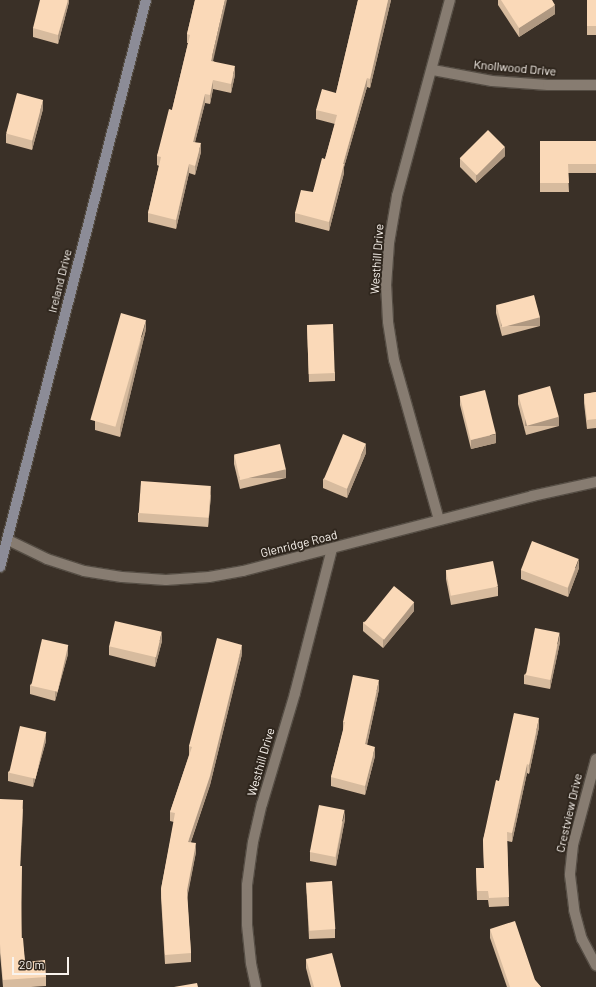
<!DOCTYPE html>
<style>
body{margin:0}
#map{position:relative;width:596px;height:987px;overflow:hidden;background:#3a3027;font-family:Barlow,sans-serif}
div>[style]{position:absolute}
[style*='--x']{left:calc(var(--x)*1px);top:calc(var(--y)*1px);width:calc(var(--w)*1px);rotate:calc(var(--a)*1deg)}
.roads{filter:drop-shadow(1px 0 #554d44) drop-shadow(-1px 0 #554d44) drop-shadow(0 1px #554d44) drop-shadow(0 -1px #554d44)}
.minor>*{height:10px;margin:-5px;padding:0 5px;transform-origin:5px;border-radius:5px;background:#877c71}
.tertiary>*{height:10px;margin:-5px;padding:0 5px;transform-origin:5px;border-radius:5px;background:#877c71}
.secondary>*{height:10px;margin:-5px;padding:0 5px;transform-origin:5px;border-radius:5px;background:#8c8c97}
.wall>*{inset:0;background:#d7bb9e;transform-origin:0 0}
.shaded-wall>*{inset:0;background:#af9881;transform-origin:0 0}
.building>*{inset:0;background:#fad9b8;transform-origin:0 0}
span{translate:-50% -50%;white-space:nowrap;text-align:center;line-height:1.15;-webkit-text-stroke:4px #2f261d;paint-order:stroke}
.street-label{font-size:12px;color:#f9f3ed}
.scale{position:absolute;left:12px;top:957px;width:57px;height:18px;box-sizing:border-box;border:2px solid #f9f3ed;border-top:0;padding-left:5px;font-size:12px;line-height:14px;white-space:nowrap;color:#f9f3ed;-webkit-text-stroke:3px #2f261d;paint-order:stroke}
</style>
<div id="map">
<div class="roads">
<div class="minor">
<div style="--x:433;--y:70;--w:60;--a:10.6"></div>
<div style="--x:492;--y:81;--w:56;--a:4.1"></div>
<div style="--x:548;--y:85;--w:48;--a:0"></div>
<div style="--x:439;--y:520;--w:166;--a:-105.7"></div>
<div style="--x:394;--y:360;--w:39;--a:-99"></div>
<div style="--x:388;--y:321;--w:35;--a:-93"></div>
<div style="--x:386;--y:286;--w:43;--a:-86"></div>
<div style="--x:389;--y:243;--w:48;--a:-80.3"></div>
<div style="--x:397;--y:196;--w:203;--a:-74.9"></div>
<div style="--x:596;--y:759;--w:89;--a:105"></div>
<div style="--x:573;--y:845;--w:30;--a:96"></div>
<div style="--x:570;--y:875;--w:35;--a:83"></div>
<div style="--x:574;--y:910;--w:30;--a:75"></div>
<div style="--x:582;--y:939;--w:30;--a:62"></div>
<div style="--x:256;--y:987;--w:25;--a:-102"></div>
<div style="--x:251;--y:963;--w:39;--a:-96"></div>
<div style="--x:247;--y:924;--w:39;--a:-90"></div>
<div style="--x:247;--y:885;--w:43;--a:-82.1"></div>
<div style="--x:253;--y:842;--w:39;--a:-77"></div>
<div style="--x:262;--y:804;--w:116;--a:-73.4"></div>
<div style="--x:295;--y:693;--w:149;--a:-75.6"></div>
</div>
<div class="tertiary">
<div style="--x:8;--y:540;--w:43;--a:26"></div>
<div style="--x:47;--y:559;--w:39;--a:18"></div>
<div style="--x:84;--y:571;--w:38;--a:9"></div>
<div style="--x:122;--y:577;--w:44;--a:3.9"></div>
<div style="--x:166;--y:580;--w:43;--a:-4"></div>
<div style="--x:209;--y:577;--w:35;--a:-10"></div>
<div style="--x:243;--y:571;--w:299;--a:-14.5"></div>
<div style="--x:532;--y:496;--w:66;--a:-12.3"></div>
</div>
<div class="secondary">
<div style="--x:0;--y:567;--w:585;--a:-75.56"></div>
</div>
</div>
<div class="wall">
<div style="clip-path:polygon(69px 0,69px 2px,58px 44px,33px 37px,33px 28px)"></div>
<div style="clip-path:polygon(195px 0,213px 61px,235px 75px,231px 93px,213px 89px,210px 104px,205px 103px,195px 142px,201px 152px,195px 175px,189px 173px,176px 229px,148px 222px,148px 213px,159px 166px,157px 165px,157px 156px,172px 110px,188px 43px,187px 43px,187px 34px)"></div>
<div style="clip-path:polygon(358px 0,391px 0,370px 88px,367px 87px,344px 167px,344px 173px,329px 231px,295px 222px,295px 213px,313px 192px,325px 159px,335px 124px,316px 119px,316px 110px,336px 93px)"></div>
<div style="clip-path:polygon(498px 0,552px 0,555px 14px,519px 37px,498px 5px)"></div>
<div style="left:587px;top:0;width:9px;height:35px"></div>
<div style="clip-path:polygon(43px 109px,32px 150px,6px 143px,6px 134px)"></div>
<div style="clip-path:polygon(540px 141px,596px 141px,596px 173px,568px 173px,569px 192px,540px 192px)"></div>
<div style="clip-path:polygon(505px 156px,476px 183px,460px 167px,460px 158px)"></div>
<div style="clip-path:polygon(496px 305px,540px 326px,502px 336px,496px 313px)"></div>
<div style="clip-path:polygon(307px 326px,335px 373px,335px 381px,309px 382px)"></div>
<div style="clip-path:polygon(146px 329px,120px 437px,95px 430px,95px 421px)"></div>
<div style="clip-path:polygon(596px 392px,596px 428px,587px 429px,584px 403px,584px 394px)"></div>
<div style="clip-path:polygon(518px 395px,559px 426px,526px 435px,518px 404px)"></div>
<div style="clip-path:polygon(460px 396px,496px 443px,471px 449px,460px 405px)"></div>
<div style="clip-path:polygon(366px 453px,347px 498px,323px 488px,323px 479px)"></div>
<div style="clip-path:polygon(234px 455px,286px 478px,240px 489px,234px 464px)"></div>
<div style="clip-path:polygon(211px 495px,208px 527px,138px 522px,138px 513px)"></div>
<div style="clip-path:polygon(579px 568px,568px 597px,521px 579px,521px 570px)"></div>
<div style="clip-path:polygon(446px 570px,498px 587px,498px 596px,451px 605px,446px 579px)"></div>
<div style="clip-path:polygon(414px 611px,383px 648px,363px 631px,363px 622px)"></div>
<div style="clip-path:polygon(162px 641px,155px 667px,109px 655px,109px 646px)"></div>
<div style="clip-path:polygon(560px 642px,550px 689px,524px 684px,524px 675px)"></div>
<div style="clip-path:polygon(68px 654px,55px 701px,30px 694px,30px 685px)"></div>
<div style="clip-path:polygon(242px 654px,210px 785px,191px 842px,196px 852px,187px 897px,191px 953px,191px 962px,165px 964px,161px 898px,161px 889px,174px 822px,170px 821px,170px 812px,189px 755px,189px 746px)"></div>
<div style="clip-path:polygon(379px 689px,367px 745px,375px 756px,365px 795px,331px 786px,331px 777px,343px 731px,343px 722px)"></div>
<div style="clip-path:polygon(539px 727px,529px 774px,527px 773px,512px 842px,507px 841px,509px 906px,489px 907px,488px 900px,477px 900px,476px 868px,484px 868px,483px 840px,499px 781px)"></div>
<div style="clip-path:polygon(46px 741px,33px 787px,8px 781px,8px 772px)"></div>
<div style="clip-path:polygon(0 799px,23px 809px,20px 866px,22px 938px,25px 962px,46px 977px,46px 986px,31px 987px,3px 987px,0 953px)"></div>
<div style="clip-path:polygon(345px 819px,336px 866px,310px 861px,310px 852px)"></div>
<div style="clip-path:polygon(306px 882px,335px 929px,335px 938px,309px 939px)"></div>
<div style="clip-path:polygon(490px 929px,535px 980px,541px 987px,507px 987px,490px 938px)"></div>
<div style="clip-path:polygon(306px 959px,341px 987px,311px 987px,306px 968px)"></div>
</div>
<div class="shaded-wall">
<div style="clip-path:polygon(68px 0,69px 0,69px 2px,58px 44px,58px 35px)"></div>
<div style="clip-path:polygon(225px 0,227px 0,211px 70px,211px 61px)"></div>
<div style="clip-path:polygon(388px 0,391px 0,370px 88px,370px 79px)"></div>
<div style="clip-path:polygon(555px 5px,555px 14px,519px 37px,519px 28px)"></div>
<div style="clip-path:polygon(235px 66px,235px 75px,231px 93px,231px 84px)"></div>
<div style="clip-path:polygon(367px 78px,367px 87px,344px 167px,344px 173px,329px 231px,329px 222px,343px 164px)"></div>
<div style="clip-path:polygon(213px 80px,213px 89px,210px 104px,210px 95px)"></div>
<div style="clip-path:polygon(205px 94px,205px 103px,193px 150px,193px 142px)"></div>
<div style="clip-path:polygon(43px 100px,43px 109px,32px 150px,32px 141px)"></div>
<div style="clip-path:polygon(201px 143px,201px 152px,195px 175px,195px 166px)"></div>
<div style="clip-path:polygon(505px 147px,505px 156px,476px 183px,476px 174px)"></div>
<div style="clip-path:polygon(189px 164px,189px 173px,176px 229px,176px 220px)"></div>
<div style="left:540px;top:317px;width:9px;height:39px;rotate:90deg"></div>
<div style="clip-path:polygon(146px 320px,146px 329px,120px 437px,120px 428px)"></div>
<div style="left:559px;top:417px;width:9px;height:34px;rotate:90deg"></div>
<div style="clip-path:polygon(496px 434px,496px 443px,471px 449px,471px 440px)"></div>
<div style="clip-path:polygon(366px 444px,366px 453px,347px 498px,347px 489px)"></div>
<div style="left:286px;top:469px;width:9px;height:47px;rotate:90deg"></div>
<div style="clip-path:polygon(211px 486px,211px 495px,208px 527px,208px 518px)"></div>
<div style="clip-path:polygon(579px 559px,579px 568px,568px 597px,568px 588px)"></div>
<div style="clip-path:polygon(414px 602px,414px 611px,383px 648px,383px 639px)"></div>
<div style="clip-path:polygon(162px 632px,162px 641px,155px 667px,155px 658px)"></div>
<div style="clip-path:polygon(560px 633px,560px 642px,550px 689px,550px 680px)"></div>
<div style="clip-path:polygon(68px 645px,68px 654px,55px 701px,55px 692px)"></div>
<div style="clip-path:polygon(242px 645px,242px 654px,210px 785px,188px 850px,188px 842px)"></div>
<div style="clip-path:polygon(379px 680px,379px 689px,365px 753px,365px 744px)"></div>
<div style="clip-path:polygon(539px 718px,539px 727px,529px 774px,529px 765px)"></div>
<div style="clip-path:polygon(46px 732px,46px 741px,33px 787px,33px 778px)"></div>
<div style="clip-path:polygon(375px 747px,375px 756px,365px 795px,365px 786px)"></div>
<div style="clip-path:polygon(527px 764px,527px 773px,512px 842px,512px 833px)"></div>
<div style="clip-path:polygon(23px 800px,23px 809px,20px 875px,20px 866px)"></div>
<div style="clip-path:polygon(345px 810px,345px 819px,336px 866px,336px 857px)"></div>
<div style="clip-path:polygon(196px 843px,196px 852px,187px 899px,187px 890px)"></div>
</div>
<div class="building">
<div style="clip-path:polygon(40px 0,68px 0,58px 35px,33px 28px)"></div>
<div style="clip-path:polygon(195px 0,225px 0,211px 61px,235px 66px,231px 84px,213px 80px,210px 95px,205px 94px,193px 142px,201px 143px,195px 166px,189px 164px,176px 220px,148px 213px,161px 157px,157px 156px,169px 109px,172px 110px,190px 35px,187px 34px)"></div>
<div style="clip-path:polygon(358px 0,388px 0,370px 79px,367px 78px,343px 164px,344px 164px,329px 222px,295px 213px,301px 190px,313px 192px,322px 158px,325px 159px,337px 115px,316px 110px,322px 89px,336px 93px)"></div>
<div style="clip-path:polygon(501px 0,552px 0,555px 5px,519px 28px)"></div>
<div style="left:587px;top:0;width:9px;height:26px"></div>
<div style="left:17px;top:93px;width:27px;height:42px;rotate:15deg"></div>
<div style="left:488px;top:130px;width:24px;height:40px;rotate:45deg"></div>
<div style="clip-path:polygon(540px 141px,596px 141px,596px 164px,568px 164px,569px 183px,540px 183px)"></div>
<div style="left:534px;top:295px;width:23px;height:39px;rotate:75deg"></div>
<div style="left:121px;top:313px;width:26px;height:111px;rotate:16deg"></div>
<div style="left:333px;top:324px;width:49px;height:26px;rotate:88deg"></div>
<div style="left:550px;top:386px;width:32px;height:33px;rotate:74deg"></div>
<div style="left:485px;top:390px;width:45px;height:26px;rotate:76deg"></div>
<div style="clip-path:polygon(596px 392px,596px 419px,587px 420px,584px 394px)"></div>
<div style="left:343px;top:434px;width:25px;height:49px;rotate:23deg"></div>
<div style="left:280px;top:444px;width:26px;height:47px;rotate:77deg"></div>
<div style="left:141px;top:481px;width:70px;height:32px;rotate:4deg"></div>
<div style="left:532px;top:541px;width:50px;height:31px;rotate:21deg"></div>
<div style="left:493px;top:561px;width:26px;height:48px;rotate:79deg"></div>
<div style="left:394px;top:586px;width:26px;height:48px;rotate:39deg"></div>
<div style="left:115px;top:621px;width:48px;height:26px;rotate:13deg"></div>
<div style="left:535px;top:628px;width:25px;height:48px;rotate:11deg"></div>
<div style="clip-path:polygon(217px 638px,242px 645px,210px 776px,188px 842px,196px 843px,187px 890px,191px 953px,165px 955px,161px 889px,175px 813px,170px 812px,192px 747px,189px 746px)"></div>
<div style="left:42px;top:639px;width:27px;height:48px;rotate:13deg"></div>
<div style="clip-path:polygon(353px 675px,379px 680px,365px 744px,375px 747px,365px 786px,331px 777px,345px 722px,343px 722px)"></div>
<div style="clip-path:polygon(514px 713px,539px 718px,529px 765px,527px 764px,512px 833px,507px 832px,509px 897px,489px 898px,488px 891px,477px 891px,476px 868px,484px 868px,483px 840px,496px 780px,499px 781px)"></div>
<div style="left:20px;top:726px;width:27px;height:48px;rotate:13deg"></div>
<div style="clip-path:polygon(0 799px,23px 800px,20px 866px,22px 866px,21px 938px,23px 938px,25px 962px,45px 960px,46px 977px,3px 980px,0 944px)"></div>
<div style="left:319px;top:805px;width:26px;height:48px;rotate:11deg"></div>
<div style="left:332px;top:881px;width:48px;height:26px;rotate:86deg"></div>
<div style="clip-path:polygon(515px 921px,535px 980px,541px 987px,510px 987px,490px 929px)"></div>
<div style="clip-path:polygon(332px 953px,341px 987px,314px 987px,306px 959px)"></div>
<div style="clip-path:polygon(197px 983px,198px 987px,174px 987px)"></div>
</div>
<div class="street-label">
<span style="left:515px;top:68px;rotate:5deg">Knollwood Drive</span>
<span style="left:377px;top:259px;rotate:-86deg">Westhill Drive</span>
<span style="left:60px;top:281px;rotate:-76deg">Ireland Drive</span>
<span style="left:299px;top:544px;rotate:-14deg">Glenridge Road</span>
<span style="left:261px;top:762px;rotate:-74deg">Westhill Drive</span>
<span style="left:569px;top:813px;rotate:-77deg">Crestview Drive</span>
</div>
<div class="scale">20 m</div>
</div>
